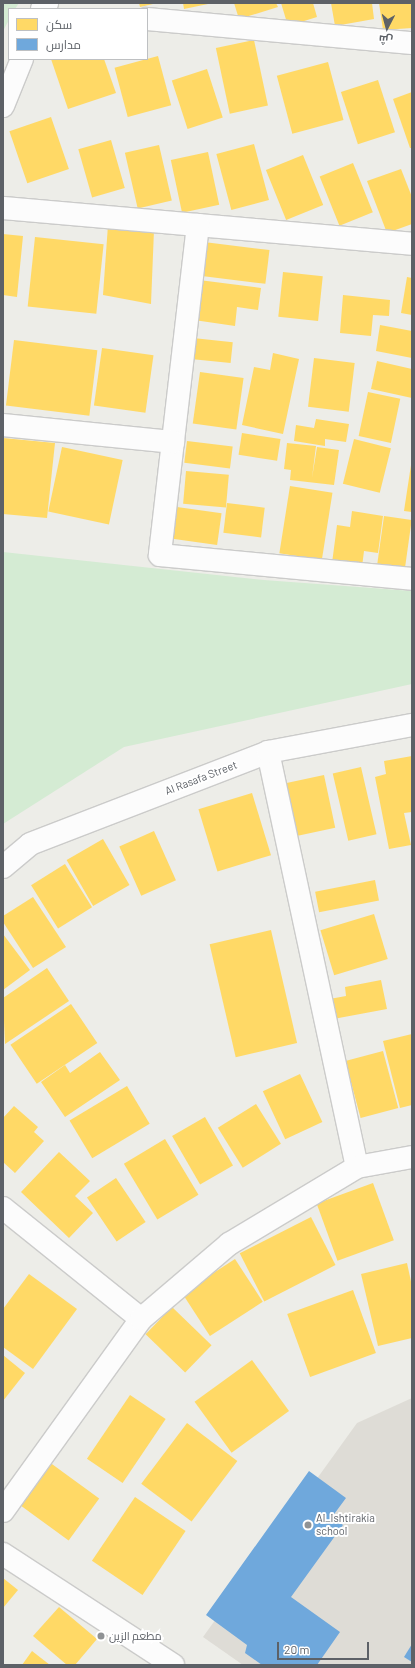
<!DOCTYPE html>
<meta charset="utf-8">
<style>
body{margin:0}
#map{position:relative;width:415px;height:1668px;overflow:hidden;background:#edede8;font-family:Barlow,Cairo,sans-serif}
div>[style]{position:absolute}
[style*='--x']{left:calc(var(--x)*1px);top:calc(var(--y)*1px);width:calc(var(--w)*1px);rotate:calc(var(--a)*1deg)}
.education>*{inset:0;background:#dedcd6}
.green>*{inset:0;background:#d4ebd3}
.homes>*{inset:0;background:#ffd966;transform-origin:0 0}
.schools>*{inset:0;background:#6fa8dc}
.roads{filter:drop-shadow(1px 0 #cbcbca) drop-shadow(-1px 0 #cbcbca) drop-shadow(0 1px #cbcbca) drop-shadow(0 -1px #cbcbca)}
.minor>*{height:22px;margin:-11px;padding:0 11px;transform-origin:11px;border-radius:11px;background:#fcfcfc}
.dots>*{width:11px;height:11px;translate:-50% -50%;box-sizing:border-box;border:2px solid #fff;border-radius:50%}
span{translate:-50% -50%;white-space:nowrap;text-align:center;line-height:1.15;-webkit-text-stroke:4px #fff;paint-order:stroke}
.street-label{font-size:11px;color:#5d6167}
.poi-label{font-size:11px;color:#5d6167}
.left{translate:0 -50%;text-align:left}
.frame{position:absolute;inset:0;border:4px solid #5d6167;pointer-events:none}
.legend{position:absolute;left:8px;top:8px;width:140px;height:52px;box-sizing:border-box;background:#fff;border:1px solid #bec0c2;margin:0;padding:5px 7px;list-style:none;font-size:12px;color:#5d6167}
.legend li{display:flex;align-items:center;gap:8px;height:20px}
.legend b{width:20px;border:1px solid #bec0c2}
.north{position:absolute;left:367px;top:8px;width:40px;height:40px;-webkit-text-stroke:3px #fff;paint-order:stroke;rotate:186deg;font-size:11px;font-weight:700;line-height:16px;text-align:center;color:#5d6167}
.north::after{content:'';display:block;margin:auto;width:14px;height:18px;background:#5d6167;clip-path:polygon(50% 0,100% 100%,50% 72%,0 100%)}
.scale{position:absolute;left:277px;top:1642px;width:92px;height:18px;box-sizing:border-box;border:2px solid #5d6167;border-top:0;padding-left:5px;font-size:12px;line-height:14px;white-space:nowrap;color:#5d6167;-webkit-text-stroke:3px #fff;paint-order:stroke}
</style>
<div id="map">
<div class="education">
<div style="clip-path:polygon(412px 1398px,412px 1665px,243px 1665px,203px 1637px,357px 1423px)"></div>
</div>
<div class="green">
<div style="clip-path:polygon(3px 3px,19px 3px,15px 9px,9px 9px,9px 20px,3px 31px)"></div>
<div style="clip-path:polygon(3px 552px,264px 580px,412px 591px,412px 684px,124px 747px,3px 824px)"></div>
</div>
<div class="homes">
<div style="clip-path:polygon(139px 3px,153px 3px,153px 4px,140px 7px)"></div>
<div style="clip-path:polygon(183px 3px,208px 3px,208px 4px,184px 9px)"></div>
<div style="clip-path:polygon(234px 3px,276px 3px,278px 7px,239px 19px)"></div>
<div style="clip-path:polygon(281px 3px,313px 3px,317px 17px,288px 26px)"></div>
<div style="clip-path:polygon(331px 3px,372px 3px,374px 19px,335px 26px)"></div>
<div style="clip-path:polygon(379px 3px,412px 3px,412px 28px,383px 30px)"></div>
<div style="left:254px;top:40px;width:67px;height:39px;rotate:78deg"></div>
<div style="left:158px;top:56px;width:51px;height:45px;rotate:75deg"></div>
<div style="clip-path:polygon(51px 59px,104px 59px,116px 93px,68px 109px)"></div>
<div style="left:328px;top:62px;width:60px;height:53px;rotate:75deg"></div>
<div style="left:207px;top:69px;width:51px;height:37px;rotate:72deg"></div>
<div style="left:378px;top:80px;width:55px;height:39px;rotate:72deg"></div>
<div style="clip-path:polygon(412px 92px,412px 148px,410px 148px,393px 99px)"></div>
<div style="left:51px;top:117px;width:55px;height:44px;rotate:71deg"></div>
<div style="left:111px;top:140px;width:50px;height:34px;rotate:74deg"></div>
<div style="left:254px;top:144px;width:58px;height:39px;rotate:75deg"></div>
<div style="left:159px;top:145px;width:57px;height:35px;rotate:77deg"></div>
<div style="left:208px;top:152px;width:54px;height:38px;rotate:78deg"></div>
<div style="left:303px;top:155px;width:54px;height:40px;rotate:68deg"></div>
<div style="left:353px;top:163px;width:53px;height:36px;rotate:68deg"></div>
<div style="clip-path:polygon(401px 169px,412px 197px,412px 224px,387px 233px,367px 181px)"></div>
<div style="clip-path:polygon(108px 225px,154px 230px,151px 304px,103px 295px)"></div>
<div style="clip-path:polygon(3px 234px,23px 236px,17px 297px,3px 295px)"></div>
<div style="left:35px;top:237px;width:69px;height:70px;rotate:6deg"></div>
<div style="left:204px;top:242px;width:66px;height:34px;rotate:7deg"></div>
<div style="left:283px;top:272px;width:40px;height:45px;rotate:6deg"></div>
<div style="clip-path:polygon(407px 277px,412px 278px,412px 315px,401px 313px)"></div>
<div style="clip-path:polygon(199px 280px,261px 288px,258px 310px,237px 307px,235px 326px,194px 320px)"></div>
<div style="clip-path:polygon(343px 295px,390px 300px,389px 316px,373px 315px,371px 336px,340px 333px)"></div>
<div style="clip-path:polygon(380px 325px,412px 331px,412px 358px,376px 351px)"></div>
<div style="left:193px;top:338px;width:40px;height:21px;rotate:6deg"></div>
<div style="left:14px;top:340px;width:84px;height:66px;rotate:7deg"></div>
<div style="left:102px;top:348px;width:52px;height:58px;rotate:8deg"></div>
<div style="clip-path:polygon(273px 353px,299px 359px,283px 434px,242px 425px,254px 367px,270px 370px)"></div>
<div style="left:314px;top:358px;width:41px;height:49px;rotate:7deg"></div>
<div style="clip-path:polygon(377px 361px,412px 369px,412px 398px,371px 389px)"></div>
<div style="left:200px;top:372px;width:44px;height:52px;rotate:8deg"></div>
<div style="left:368px;top:392px;width:33px;height:45px;rotate:12deg"></div>
<div style="clip-path:polygon(316px 419px,349px 424px,346px 442px,325px 439px,325px 446px,294px 441px,296px 425px,314px 428px)"></div>
<div style="left:242px;top:433px;width:39px;height:22px;rotate:9deg"></div>
<div style="clip-path:polygon(3px 438px,55px 443px,47px 518px,3px 514px)"></div>
<div style="left:354px;top:439px;width:38px;height:46px;rotate:14deg"></div>
<div style="left:187px;top:441px;width:46px;height:22px;rotate:7deg"></div>
<div style="clip-path:polygon(287px 443px,316px 446px,312px 478px,317px 447px,339px 450px,334px 485px,290px 480px,291px 470px,284px 469px)"></div>
<div style="left:62px;top:447px;width:62px;height:66px;rotate:12deg"></div>
<div style="clip-path:polygon(411px 465px,412px 465px,412px 512px,404px 511px)"></div>
<div style="left:186px;top:471px;width:43px;height:33px;rotate:5deg"></div>
<div style="left:290px;top:486px;width:43px;height:68px;rotate:9deg"></div>
<div style="left:227px;top:503px;width:38px;height:30px;rotate:7deg"></div>
<div style="left:177px;top:507px;width:45px;height:32px;rotate:8deg"></div>
<div style="clip-path:polygon(352px 511px,383px 516px,378px 553px,364px 551px,362px 567px,332px 563px,337px 525px,350px 527px)"></div>
<div style="left:384px;top:516px;width:28px;height:54px;rotate:8deg"></div>
<div style="clip-path:polygon(412px 756px,412px 812px,404px 813px,411px 845px,389px 849px,375px 777px,386px 774px,384px 761px)"></div>
<div style="left:361px;top:767px;width:69px;height:29px;rotate:77deg"></div>
<div style="left:324px;top:775px;width:54px;height:43px;rotate:78deg"></div>
<div style="left:252px;top:793px;width:65px;height:56px;rotate:73deg"></div>
<div style="left:154px;top:831px;width:54px;height:38px;rotate:66deg"></div>
<div style="left:103px;top:839px;width:53px;height:42px;rotate:60deg"></div>
<div style="left:65px;top:864px;width:51px;height:40px;rotate:58deg"></div>
<div style="left:375px;top:880px;width:21px;height:61px;rotate:79deg"></div>
<div style="clip-path:polygon(33px 897px,66px 947px,33px 968px,3px 922px,3px 916px)"></div>
<div style="left:374px;top:914px;width:47px;height:56px;rotate:73deg"></div>
<div style="left:271px;top:930px;width:116px;height:63px;rotate:77deg"></div>
<div style="clip-path:polygon(3px 934px,30px 970px,3px 990px)"></div>
<div style="clip-path:polygon(47px 968px,69px 1001px,5px 1044px,3px 998px)"></div>
<div style="clip-path:polygon(381px 980px,387px 1009px,328px 1020px,324px 1000px,346px 996px,345px 987px)"></div>
<div style="left:71px;top:1004px;width:47px;height:73px;rotate:56deg"></div>
<div style="clip-path:polygon(412px 1034px,412px 1105px,400px 1108px,383px 1041px)"></div>
<div style="left:383px;top:1051px;width:59px;height:39px;rotate:75deg"></div>
<div style="clip-path:polygon(100px 1052px,120px 1080px,65px 1117px,41px 1082px,65px 1065px,70px 1073px)"></div>
<div style="left:300px;top:1074px;width:53px;height:41px;rotate:65deg"></div>
<div style="left:127px;top:1086px;width:44px;height:67px;rotate:59deg"></div>
<div style="left:256px;top:1104px;width:47px;height:45px;rotate:58deg"></div>
<div style="clip-path:polygon(14px 1106px,38px 1127px,34px 1132px,44px 1141px,15px 1173px,3px 1162px,3px 1118px)"></div>
<div style="left:205px;top:1117px;width:56px;height:38px;rotate:60deg"></div>
<div style="left:165px;top:1139px;width:65px;height:48px;rotate:59deg"></div>
<div style="clip-path:polygon(59px 1152px,90px 1181px,75px 1196px,93px 1213px,69px 1238px,21px 1192px)"></div>
<div style="left:116px;top:1178px;width:53px;height:35px;rotate:56deg"></div>
<div style="left:373px;top:1183px;width:61px;height:60px;rotate:70deg"></div>
<div style="left:311px;top:1217px;width:54px;height:80px;rotate:63deg"></div>
<div style="left:235px;top:1259px;width:51px;height:63px;rotate:57deg"></div>
<div style="clip-path:polygon(407px 1263px,412px 1286px,412px 1338px,378px 1346px,361px 1274px)"></div>
<div style="clip-path:polygon(29px 1274px,77px 1309px,33px 1369px,3px 1347px,3px 1309px)"></div>
<div style="left:353px;top:1290px;width:67px;height:70px;rotate:70deg"></div>
<div style="left:172px;top:1307px;width:55px;height:38px;rotate:44deg"></div>
<div style="clip-path:polygon(3px 1355px,25px 1373px,3px 1401px)"></div>
<div style="left:252px;top:1360px;width:63px;height:71px;rotate:54deg"></div>
<div style="left:130px;top:1395px;width:43px;height:77px;rotate:34deg"></div>
<div style="left:187px;top:1423px;width:63px;height:76px;rotate:37deg"></div>
<div style="left:45px;top:1459px;width:67px;height:52px;rotate:36deg"></div>
<div style="left:135px;top:1497px;width:61px;height:77px;rotate:34deg"></div>
<div style="clip-path:polygon(3px 1578px,18px 1590px,3px 1608px)"></div>
<div style="clip-path:polygon(59px 1607px,97px 1639px,75px 1665px,67px 1665px,33px 1636px)"></div>
<div style="clip-path:polygon(32px 1651px,50px 1665px,22px 1665px)"></div>
</div>
<div class="schools">
<div style="clip-path:polygon(309px 1471px,346px 1498px,332px 1517px,343px 1525px,291px 1597px,340px 1632px,317px 1665px,262px 1665px,245px 1653px,247px 1645px,206px 1615px)"></div>
<div style="clip-path:polygon(412px 1644px,412px 1662px,404px 1657px)"></div>
</div>
<div class="roads">
<div class="minor">
<div style="--x:42;--y:9;--w:8;--a:-50"></div>
<div style="--x:147;--y:19;--w:266;--a:5.2"></div>
<div style="--x:3;--y:106;--w:51;--a:-68"></div>
<div style="--x:3;--y:208;--w:411;--a:5"></div>
<div style="--x:198;--y:225;--w:332;--a:96.6"></div>
<div style="--x:160;--y:555;--w:253;--a:5.4"></div>
<div style="--x:3;--y:425;--w:171;--a:5.7"></div>
<div style="--x:268;--y:752;--w:424;--a:77.9"></div>
<div style="--x:3;--y:867;--w:35;--a:-40"></div>
<div style="--x:30;--y:844;--w:255;--a:-21.1"></div>
<div style="--x:268;--y:752;--w:147;--a:-10.6"></div>
<div style="--x:3;--y:1208;--w:177;--a:38.8"></div>
<div style="--x:3;--y:1511;--w:236;--a:-54.3"></div>
<div style="--x:141;--y:1319;--w:116;--a:-40.4"></div>
<div style="--x:229;--y:1244;--w:149;--a:-31"></div>
<div style="--x:357;--y:1167;--w:56;--a:-10.3"></div>
<div style="--x:3;--y:1554;--w:203;--a:33.1"></div>
</div>
</div>
<div class="dots">
<div style="left:308px;top:1525px;background:#8f9294"></div>
<div style="left:101px;top:1636px;background:#8f9294"></div>
</div>
<div class="street-label">
<span style="left:201px;top:778px;rotate:-21deg">Al Rasafa Street</span>
</div>
<div class="poi-label">
<span class="left" style="left:316px;top:1525px">Al_Ishtirakia<br>school</span>
<span class="left" style="left:109px;top:1636px">مطعم الزين</span>
</div>
<div class="frame"></div>
<ul class="legend">
<li><b style="height:11px;background:#ffd966"></b>سكن</li>
<li><b style="height:11px;background:#6fa8dc"></b>مدارس</li>
</ul>
<div class="north">ش</div>
<div class="scale">20 m</div>
</div>
